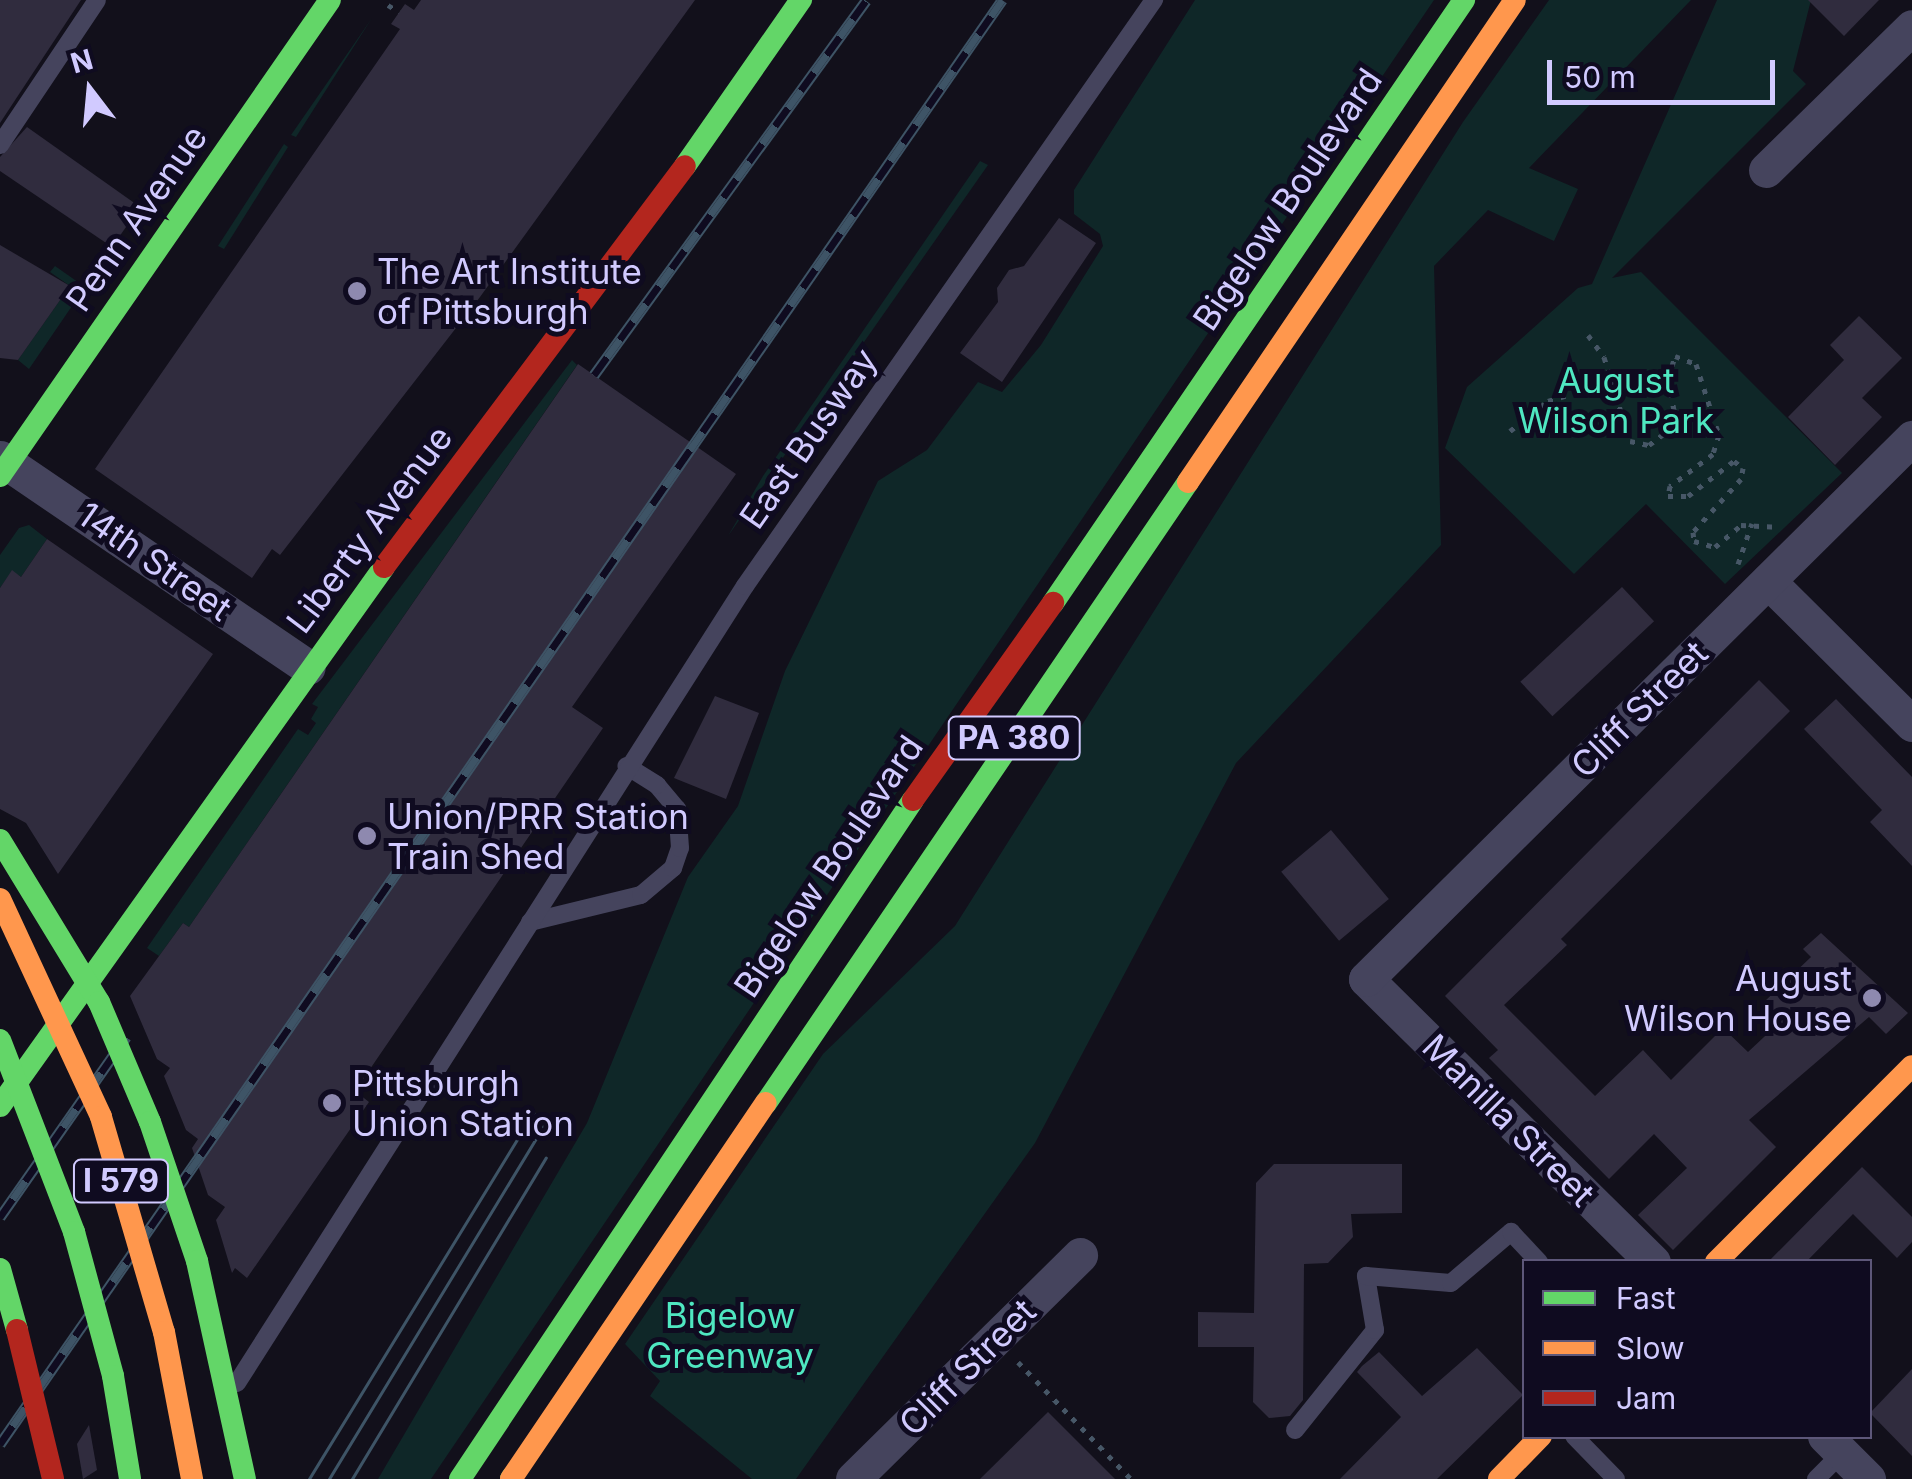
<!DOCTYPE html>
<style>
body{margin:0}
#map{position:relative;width:1912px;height:1479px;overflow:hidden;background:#12101b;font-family:Inter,sans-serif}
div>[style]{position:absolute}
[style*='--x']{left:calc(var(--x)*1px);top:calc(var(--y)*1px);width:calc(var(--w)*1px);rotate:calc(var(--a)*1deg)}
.green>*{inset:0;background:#0f2728}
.building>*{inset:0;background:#302c3e;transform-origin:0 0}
.path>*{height:5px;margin-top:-2.5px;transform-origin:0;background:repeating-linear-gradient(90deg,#475767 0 5px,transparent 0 13px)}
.lane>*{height:18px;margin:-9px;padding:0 9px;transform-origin:9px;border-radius:9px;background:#45445d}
.street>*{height:35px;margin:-17.5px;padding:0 17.5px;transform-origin:17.5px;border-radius:17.5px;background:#45445d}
.fast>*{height:22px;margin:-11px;padding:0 11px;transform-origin:11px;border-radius:11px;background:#63d668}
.slow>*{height:22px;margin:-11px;padding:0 11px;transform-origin:11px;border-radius:11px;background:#ff974d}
.jam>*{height:22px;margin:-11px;padding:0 11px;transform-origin:11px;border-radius:11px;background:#b3261e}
.tram>*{height:2.5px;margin:-1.25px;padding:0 1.25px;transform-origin:1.25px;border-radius:1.25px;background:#3e5466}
.rail>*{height:11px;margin-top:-5.5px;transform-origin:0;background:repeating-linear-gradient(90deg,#0f0b20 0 22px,#3e5466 0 44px);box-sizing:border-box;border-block:2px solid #3e5466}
.fast-bridge>*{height:22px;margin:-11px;padding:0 11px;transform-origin:11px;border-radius:11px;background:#63d668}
.slow-bridge>*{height:22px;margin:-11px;padding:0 11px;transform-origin:11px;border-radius:11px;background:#ff974d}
.jam-bridge>*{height:22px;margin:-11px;padding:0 11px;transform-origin:11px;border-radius:11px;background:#b3261e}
.dots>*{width:28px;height:28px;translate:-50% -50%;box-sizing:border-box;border:5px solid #0f0b20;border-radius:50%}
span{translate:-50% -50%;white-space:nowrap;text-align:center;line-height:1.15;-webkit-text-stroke:10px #0f0b20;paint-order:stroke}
.shield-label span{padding:2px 8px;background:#0f0b20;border:2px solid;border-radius:8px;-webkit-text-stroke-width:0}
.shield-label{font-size:32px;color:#d1caff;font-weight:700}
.street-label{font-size:35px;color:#d1caff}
.poi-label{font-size:35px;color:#d1caff}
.left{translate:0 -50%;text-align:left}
.right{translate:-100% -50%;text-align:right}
.park-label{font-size:35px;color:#4fe7c1}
.legend{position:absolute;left:1522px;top:1259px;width:350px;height:180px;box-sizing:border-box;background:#0f0b20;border:2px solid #5d5779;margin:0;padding:12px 18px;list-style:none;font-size:30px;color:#d1caff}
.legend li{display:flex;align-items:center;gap:20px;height:50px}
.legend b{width:50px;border:2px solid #5d5779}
.north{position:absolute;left:40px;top:40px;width:100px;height:100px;-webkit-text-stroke:8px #0f0b20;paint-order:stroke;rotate:344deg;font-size:28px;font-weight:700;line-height:40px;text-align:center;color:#d1caff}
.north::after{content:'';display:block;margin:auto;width:35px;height:45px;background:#d1caff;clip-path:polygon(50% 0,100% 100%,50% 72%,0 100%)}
.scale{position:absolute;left:1547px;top:60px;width:228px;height:45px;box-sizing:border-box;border:5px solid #d1caff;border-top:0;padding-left:12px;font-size:30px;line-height:35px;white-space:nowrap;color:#d1caff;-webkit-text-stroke:8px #0f0b20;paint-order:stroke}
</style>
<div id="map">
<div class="green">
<div style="clip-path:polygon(1195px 0,1434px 0,431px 1479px,378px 1479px,587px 1123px,688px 877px,738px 806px,785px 671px,878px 481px,927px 450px,978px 382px,1002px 392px,1041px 345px,1103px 246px,1100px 234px,1074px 214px,1074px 190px)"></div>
<div style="clip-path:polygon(1549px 0,1691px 0,1529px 168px,1578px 189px,1554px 241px,1488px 210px,1434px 266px,1441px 545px,1236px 763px,1035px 1143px,796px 1479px,752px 1479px,650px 1396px,660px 1381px,625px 1344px,823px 1054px,955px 926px,1463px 122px)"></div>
<div style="clip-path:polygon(1717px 0,1811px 0,1793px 71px,1806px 84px,1612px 278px,1641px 272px,1842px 473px,1725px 584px,1646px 504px,1574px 574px,1445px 448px,1467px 387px,1578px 288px,1592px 284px)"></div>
<div style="clip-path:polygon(372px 18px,296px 137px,291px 135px)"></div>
<div style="clip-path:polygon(284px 144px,288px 147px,224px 249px,218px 246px)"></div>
<div style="clip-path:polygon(980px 161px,988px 165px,728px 536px,763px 476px)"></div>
<div style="clip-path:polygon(55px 266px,85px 287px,29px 369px,18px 360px,70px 286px,50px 272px)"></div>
<div style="clip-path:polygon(572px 360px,577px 365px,189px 927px,183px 923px,159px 956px,147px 948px,298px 729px,308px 735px,316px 723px,311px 719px,318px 707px,312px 704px)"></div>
<div style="clip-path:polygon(29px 525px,47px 539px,21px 577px,12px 571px,0 588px,0 555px,19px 528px)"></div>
</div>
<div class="building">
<div style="clip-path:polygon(0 0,81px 0,0 123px)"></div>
<div style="clip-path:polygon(421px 0,695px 0,480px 297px,280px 555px,272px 549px,252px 578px,95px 469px,400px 29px,391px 24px,405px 4px,414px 10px)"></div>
<div style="clip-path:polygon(1808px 0,1879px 0,1844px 36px)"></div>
<div style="clip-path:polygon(27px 127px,140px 207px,112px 247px,0 171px,0 157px)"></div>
<div style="clip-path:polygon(1059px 218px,1096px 243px,1002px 382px,960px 353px,998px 302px,997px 288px,1009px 270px,1024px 266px)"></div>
<div style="clip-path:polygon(0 245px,70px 286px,18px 360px,0 358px)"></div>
<div style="clip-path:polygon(1859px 316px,1902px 358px,1862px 398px,1882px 417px,1835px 465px,1788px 417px,1844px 360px,1830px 345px)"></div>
<div style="clip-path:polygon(578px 364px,736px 474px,572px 707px,603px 728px,355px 1091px,369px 1102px,247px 1278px,235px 1268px,232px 1273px,216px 1220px,225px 1207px,208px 1195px,192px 1148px,198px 1139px,186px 1130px,164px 1076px,170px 1068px,157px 1059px,130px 996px,183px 923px,189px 927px)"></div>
<div style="clip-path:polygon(47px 539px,213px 654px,58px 874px,26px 823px,0 809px,0 588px,12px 570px,21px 577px)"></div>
<div style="left:1622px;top:587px;width:47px;height:139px;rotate:47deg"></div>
<div style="clip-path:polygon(1759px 680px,1790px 711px,1561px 939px,1567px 945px,1504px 1005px,1595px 1096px,1643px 1050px,1671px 1080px,1723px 1028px,1748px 1052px,1782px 1020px,1765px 1001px,1811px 957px,1803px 949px,1821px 933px,1908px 1013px,1886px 1034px,1869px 1017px,1749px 1120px,1776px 1147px,1673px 1250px,1638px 1215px,1687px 1168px,1654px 1134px,1609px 1179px,1489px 1058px,1498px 1050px,1445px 996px)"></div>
<div style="clip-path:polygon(715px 696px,759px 713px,726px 799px,674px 778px)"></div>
<div style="clip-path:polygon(1836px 699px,1912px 777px,1912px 866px,1870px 822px,1882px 810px,1804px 729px)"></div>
<div style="left:1331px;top:830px;width:90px;height:65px;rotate:50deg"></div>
<div style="clip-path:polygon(1274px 1164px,1402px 1164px,1402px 1213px,1351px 1214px,1353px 1237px,1328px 1263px,1304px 1264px,1303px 1400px,1290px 1416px,1269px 1418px,1253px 1402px,1254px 1347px,1198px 1347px,1198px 1312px,1254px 1313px,1256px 1183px)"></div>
<div style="clip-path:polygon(1862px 1167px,1912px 1217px,1912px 1242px,1897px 1258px,1853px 1214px,1806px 1262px,1768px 1262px)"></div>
<div style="clip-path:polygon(1477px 1348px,1523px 1395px,1437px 1479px,1340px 1479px,1401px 1417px,1357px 1372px,1362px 1366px,1379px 1352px,1422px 1396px)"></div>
<div style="clip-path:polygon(1912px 1369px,1912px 1456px,1870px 1413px)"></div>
<div style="clip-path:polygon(1048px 1412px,1115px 1479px,980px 1479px)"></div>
<div style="clip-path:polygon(89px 1425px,97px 1470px,83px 1479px,77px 1444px)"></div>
</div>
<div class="path">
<div style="--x:388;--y:5;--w:13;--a:32"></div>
<div style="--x:1588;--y:335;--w:27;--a:54"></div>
<div style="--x:1604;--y:357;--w:88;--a:72.8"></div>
<div style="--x:1630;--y:441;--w:19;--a:12"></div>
<div style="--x:1649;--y:445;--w:21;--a:-37"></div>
<div style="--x:1666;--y:432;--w:23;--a:-70"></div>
<div style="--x:1674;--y:410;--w:33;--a:-101"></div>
<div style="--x:1668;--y:378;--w:23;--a:-72"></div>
<div style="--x:1675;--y:356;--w:22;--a:21"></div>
<div style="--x:1696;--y:364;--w:75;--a:72.1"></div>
<div style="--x:1719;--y:435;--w:20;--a:108"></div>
<div style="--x:1713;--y:454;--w:54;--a:143.3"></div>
<div style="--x:1670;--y:486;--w:10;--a:101"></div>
<div style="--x:1668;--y:496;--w:20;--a:0"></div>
<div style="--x:1688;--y:496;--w:58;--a:-37.3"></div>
<div style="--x:1734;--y:461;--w:11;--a:38"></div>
<div style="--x:1743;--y:468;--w:11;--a:100"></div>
<div style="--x:1741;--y:479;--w:72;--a:132.2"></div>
<div style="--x:1693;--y:532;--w:9;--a:84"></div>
<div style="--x:1694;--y:541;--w:22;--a:16"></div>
<div style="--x:1715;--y:547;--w:34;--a:-40"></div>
<div style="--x:1741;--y:525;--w:35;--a:3"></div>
<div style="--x:1510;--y:431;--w:48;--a:-38.3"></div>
<div style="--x:1548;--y:401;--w:62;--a:-17"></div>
<div style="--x:1738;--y:564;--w:43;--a:-71.1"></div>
<div style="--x:1018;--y:1362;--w:163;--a:46"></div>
</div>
<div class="lane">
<div style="--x:0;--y:145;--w:174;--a:-56.2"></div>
<div style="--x:530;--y:922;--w:114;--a:-13.7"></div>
<div style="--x:641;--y:895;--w:42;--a:-40.2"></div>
<div style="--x:673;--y:868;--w:21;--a:-71"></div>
<div style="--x:680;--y:848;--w:39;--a:-94"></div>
<div style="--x:677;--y:809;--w:31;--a:-130"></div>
<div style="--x:657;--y:785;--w:36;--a:-148"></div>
<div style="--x:237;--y:1383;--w:945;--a:-57.49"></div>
<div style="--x:745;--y:586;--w:715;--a:-55.09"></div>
<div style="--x:1295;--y:1430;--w:128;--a:-51.3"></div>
<div style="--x:1375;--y:1330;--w:55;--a:-99.5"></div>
<div style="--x:1366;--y:1276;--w:85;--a:4.7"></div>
<div style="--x:1451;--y:1283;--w:79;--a:-40.4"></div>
<div style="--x:1511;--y:1232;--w:41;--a:47"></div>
<div style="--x:1574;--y:1436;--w:60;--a:45.7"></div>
<div style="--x:1816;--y:1479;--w:37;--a:-45"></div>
</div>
<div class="street">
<div style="--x:1766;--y:170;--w:204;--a:-44.4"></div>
<div style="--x:0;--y:458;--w:372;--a:34.2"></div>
<div style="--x:1768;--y:581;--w:203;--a:44.8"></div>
<div style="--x:1653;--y:1262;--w:403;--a:-135.4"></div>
<div style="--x:1366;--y:979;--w:769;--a:-44.74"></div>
<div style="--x:1825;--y:1436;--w:61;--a:45"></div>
<div style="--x:853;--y:1479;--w:319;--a:-44.6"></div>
</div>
<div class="fast">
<div style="--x:685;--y:166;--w:203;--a:-55.1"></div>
<div style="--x:0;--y:476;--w:579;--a:-55.27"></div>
<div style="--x:1053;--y:603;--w:730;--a:-55.72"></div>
<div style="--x:766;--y:1103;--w:751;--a:-55.8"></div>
<div style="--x:0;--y:1106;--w:662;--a:-54.53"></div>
<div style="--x:0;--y:1269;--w:63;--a:74.4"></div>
<div style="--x:460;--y:1479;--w:816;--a:-56.29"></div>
<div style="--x:511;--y:1479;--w:4;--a:-56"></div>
</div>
<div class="slow">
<div style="--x:1188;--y:482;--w:582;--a:-55.85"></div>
<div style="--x:1716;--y:1262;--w:277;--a:-45"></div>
<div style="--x:511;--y:1479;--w:454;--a:-55.9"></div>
<div style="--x:1499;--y:1479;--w:60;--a:-45.7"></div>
</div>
<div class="jam">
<div style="--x:384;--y:567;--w:501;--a:-53.11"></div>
<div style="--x:913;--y:800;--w:242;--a:-54.6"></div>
</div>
<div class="tram">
<div style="--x:309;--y:1479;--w:429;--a:-58.5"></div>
<div style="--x:329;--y:1479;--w:420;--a:-58.7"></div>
<div style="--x:352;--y:1479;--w:375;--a:-58.9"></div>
</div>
<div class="rail">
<div style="--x:594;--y:375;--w:463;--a:-54"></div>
<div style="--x:0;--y:1217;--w:220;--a:-55"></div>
<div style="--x:0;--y:1444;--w:1758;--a:-55.24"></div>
</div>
<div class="fast-bridge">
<div style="--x:0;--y:840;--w:190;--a:58.6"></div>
<div style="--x:99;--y:1002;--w:130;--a:67"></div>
<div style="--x:150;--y:1122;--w:147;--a:71.3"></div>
<div style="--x:197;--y:1261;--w:223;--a:77.6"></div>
<div style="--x:0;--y:1040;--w:206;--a:68.9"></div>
<div style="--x:74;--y:1232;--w:149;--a:74.8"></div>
<div style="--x:113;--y:1376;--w:104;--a:80.6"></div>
</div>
<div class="slow-bridge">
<div style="--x:0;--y:899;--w:240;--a:65.1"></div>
<div style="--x:101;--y:1117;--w:224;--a:73.7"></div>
<div style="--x:164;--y:1332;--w:150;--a:79.2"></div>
</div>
<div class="jam-bridge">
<div style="--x:17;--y:1330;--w:153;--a:76.4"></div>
</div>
<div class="dots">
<div style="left:357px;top:291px;background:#8e89af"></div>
<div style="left:367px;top:836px;background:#8e89af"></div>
<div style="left:1872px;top:998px;background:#8e89af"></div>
<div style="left:332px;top:1103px;background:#8e89af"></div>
</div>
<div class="shield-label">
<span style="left:1014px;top:738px">PA 380</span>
<span style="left:121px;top:1181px">I 579</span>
</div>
<div class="street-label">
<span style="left:1287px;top:199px;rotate:-56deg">Bigelow Boulevard</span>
<span style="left:136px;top:218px;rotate:-55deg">Penn Avenue</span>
<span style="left:808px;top:438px;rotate:-55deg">East Busway</span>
<span style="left:369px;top:529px;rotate:-53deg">Liberty Avenue</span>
<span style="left:155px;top:561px;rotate:35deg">14th Street</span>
<span style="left:1639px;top:709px;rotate:-45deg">Cliff Street</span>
<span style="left:828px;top:866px;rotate:-56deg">Bigelow Boulevard</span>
<span style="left:1509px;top:1120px;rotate:45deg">Manilla Street</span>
<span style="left:967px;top:1367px;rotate:-45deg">Cliff Street</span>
</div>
<div class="poi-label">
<span class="left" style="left:377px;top:291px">The Art Institute<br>of Pittsburgh</span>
<span class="left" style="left:387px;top:836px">Union/PRR Station<br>Train Shed</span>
<span class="right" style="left:1852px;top:998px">August<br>Wilson House</span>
<span class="left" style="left:352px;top:1103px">Pittsburgh<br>Union Station</span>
</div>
<div class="park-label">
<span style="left:1616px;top:400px">August<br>Wilson Park</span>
<span style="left:730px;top:1335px">Bigelow<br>Greenway</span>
</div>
<ul class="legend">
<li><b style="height:12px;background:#63d668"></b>Fast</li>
<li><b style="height:12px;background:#ff974d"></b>Slow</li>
<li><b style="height:12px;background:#b3261e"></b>Jam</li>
</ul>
<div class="north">N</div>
<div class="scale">50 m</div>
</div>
